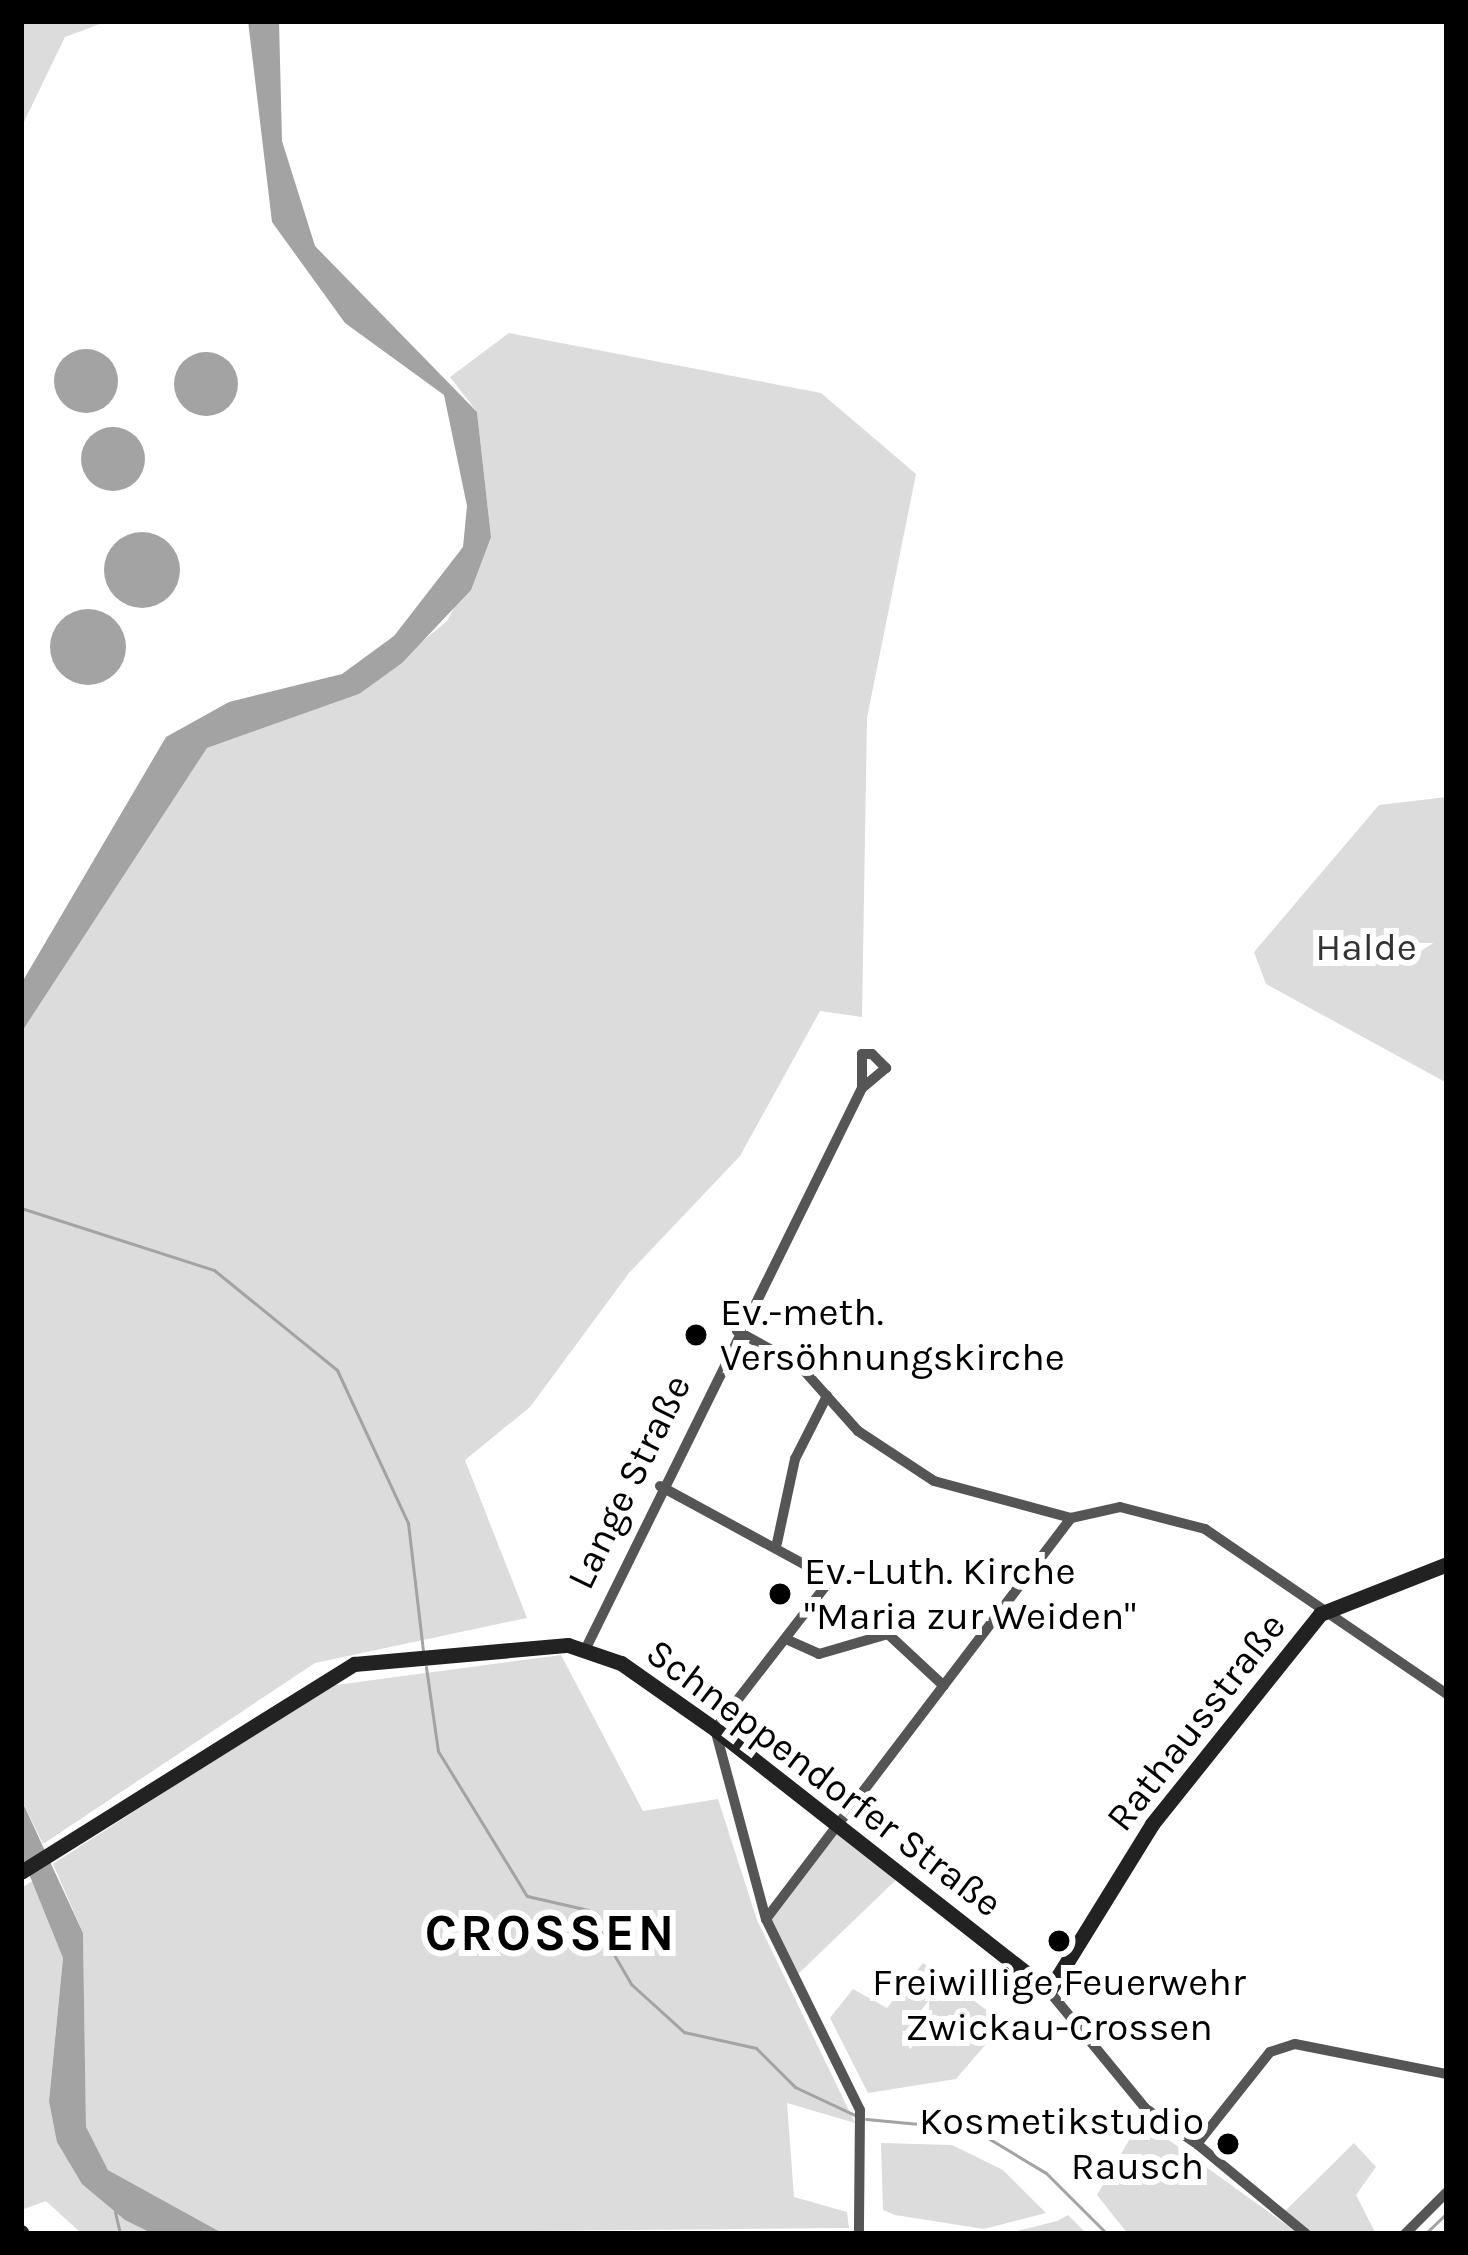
<!DOCTYPE html>
<meta charset="utf-8">
<style>
body{margin:0}
#map{position:relative;width:1468px;height:2255px;overflow:hidden;background:#fff;font-family:Karla,sans-serif}
div>[style]{position:absolute}
[style*='--x']{left:calc(var(--x)*1px);top:calc(var(--y)*1px);width:calc(var(--w)*1px);rotate:calc(var(--a)*1deg)}
.green>*{inset:0;background:#dcdcdc}
.water>*{inset:0;background:#a3a3a3}
.round{border-radius:50%}
.stream>*{height:3px;margin:-1.5px;padding:0 1.5px;transform-origin:1.5px;border-radius:1.5px;background:#a3a3a3}
.street>*{height:10px;margin:-5px;padding:0 5px;transform-origin:5px;border-radius:5px;background:#555}
.secondary>*{height:15px;margin:-7.5px;padding:0 7.5px;transform-origin:7.5px;border-radius:7.5px;background:#222}
.dots>*{width:33px;height:33px;translate:-50% -50%;box-sizing:border-box;border:6px solid #fff;border-radius:50%}
span{translate:-50% -50%;white-space:nowrap;text-align:center;line-height:1.15;-webkit-text-stroke:12px #fff;paint-order:stroke}
.park-label{font-size:39px;color:#333}
.poi-label{font-size:39px;color:#000}
.left{translate:0 -50%;text-align:left}
.right{translate:-100% -50%;text-align:right}
.street-label{font-size:39px;color:#000}
.district-label{font-size:51px;color:#000;font-weight:700;letter-spacing:3px}
.frame{position:absolute;inset:0;border:24px solid #000;pointer-events:none}
</style>
<div id="map">
<div class="green">
<div style="clip-path:polygon(21px 21px,108px 21px,65px 37px,21px 128px)"></div>
<div style="clip-path:polygon(509px 333px,821px 393px,916px 474px,867px 718px,862px 1017px,820px 1011px,740px 1156px,629px 1273px,530px 1407px,465px 1460px,527px 1618px,315px 1663px,43px 1844px,21px 1799px,21px 1033px,207px 748px,359px 694px,447px 621px,491px 537px,477px 412px,450px 377px)"></div>
<div style="clip-path:polygon(1447px 797px,1447px 1083px,1266px 984px,1254px 952px,1379px 805px)"></div>
<div style="clip-path:polygon(561px 1655px,643px 1811px,718px 1799px,757px 1920px,855px 2123px,787px 2103px,794px 2197px,847px 2212px,849px 2228px,224px 2234px,108px 2170px,86px 2128px,83px 1933px,53px 1864px,328px 1686px)"></div>
<div style="clip-path:polygon(840px 1829px,900px 1876px,795px 1977px,766px 1919px)"></div>
<div style="clip-path:polygon(34px 1880px,63px 1958px,49px 2100px,125px 2220px,153px 2234px,82px 2234px,46px 2201px,21px 2210px,21px 1888px)"></div>
<div style="clip-path:polygon(923px 1963px,1004px 2023px,956px 2079px,868px 2093px,830px 2018px,853px 1989px,887px 2008px)"></div>
<div style="clip-path:polygon(1141px 2120px,1299px 2234px,1128px 2234px,1097px 2195px)"></div>
<div style="clip-path:polygon(881px 2143px,952px 2145px,1003px 2170px,1046px 2213px,984px 2229px,895px 2215px,883px 2210px)"></div>
<div style="clip-path:polygon(1354px 2143px,1376px 2167px,1356px 2195px,1376px 2234px,1310px 2234px,1282px 2214px)"></div>
<div style="clip-path:polygon(1068px 2215px,1087px 2234px,1005px 2234px,1057px 2221px)"></div>
</div>
<div class="water">
<div style="clip-path:polygon(248px 21px,279px 21px,282px 141px,315px 246px,477px 412px,491px 537px,471px 590px,402px 663px,359px 694px,207px 748px,21px 1033px,21px 984px,166px 737px,229px 702px,342px 674px,394px 636px,463px 547px,467px 506px,444px 395px,345px 323px,272px 222px)"></div>
<div class="round" style="left:54px;top:349px;width:64px;height:64px"></div>
<div class="round" style="left:174px;top:352px;width:64px;height:64px"></div>
<div class="round" style="left:81px;top:427px;width:64px;height:64px"></div>
<div class="round" style="left:104px;top:532px;width:76px;height:76px"></div>
<div class="round" style="left:50px;top:609px;width:76px;height:76px"></div>
<div style="clip-path:polygon(21px 1799px,83px 1933px,86px 2127px,108px 2170px,224px 2234px,153px 2234px,125px 2220px,82px 2184px,57px 2142px,49px 2101px,63px 1958px,21px 1854px)"></div>
</div>
<div class="stream">
<div style="--x:21;--y:1208;--w:203;--a:17.8"></div>
<div style="--x:214;--y:1270;--w:159;--a:39.1"></div>
<div style="--x:337;--y:1370;--w:169;--a:65.1"></div>
<div style="--x:408;--y:1523;--w:129;--a:83.3"></div>
<div style="--x:426;--y:1667;--w:85;--a:81.9"></div>
<div style="--x:438;--y:1751;--w:170;--a:58.5"></div>
<div style="--x:527;--y:1896;--w:63;--a:12.9"></div>
<div style="--x:588;--y:1910;--w:86;--a:59.8"></div>
<div style="--x:631;--y:1984;--w:72;--a:42.2"></div>
<div style="--x:684;--y:2032;--w:74;--a:12.5"></div>
<div style="--x:756;--y:2048;--w:55;--a:45"></div>
<div style="--x:795;--y:2087;--w:68;--a:25.1"></div>
<div style="--x:866;--y:2119;--w:107;--a:5.3"></div>
<div style="--x:973;--y:2129;--w:85;--a:31.1"></div>
<div style="--x:1046;--y:2173;--w:86;--a:45"></div>
<div style="--x:115;--y:2212;--w:23;--a:77"></div>
<div style="--x:1425;--y:2234;--w:30;--a:-44"></div>
</div>
<div class="street">
<div style="--x:737;--y:1331;--w:71;--a:28.7"></div>
<div style="--x:799;--y:1365;--w:89;--a:48.2"></div>
<div style="--x:858;--y:1431;--w:91;--a:33.3"></div>
<div style="--x:934;--y:1481;--w:142;--a:15.1"></div>
<div style="--x:1071;--y:1518;--w:50;--a:-12.7"></div>
<div style="--x:1120;--y:1507;--w:88;--a:14.5"></div>
<div style="--x:1205;--y:1529;--w:293;--a:34.3"></div>
<div style="--x:660;--y:1486;--w:195;--a:28.5"></div>
<div style="--x:831;--y:1579;--w:190;--a:127.7"></div>
<div style="--x:715;--y:1729;--w:197;--a:75"></div>
<div style="--x:766;--y:1919;--w:213;--a:63.8"></div>
<div style="--x:860;--y:2110;--w:124;--a:90.5"></div>
<div style="--x:777;--y:1543;--w:86;--a:-77.9"></div>
<div style="--x:795;--y:1459;--w:71;--a:-63.1"></div>
<div style="--x:788;--y:1640;--w:34;--a:24"></div>
<div style="--x:819;--y:1654;--w:72;--a:-16.2"></div>
<div style="--x:888;--y:1634;--w:76;--a:42.9"></div>
<div style="--x:586;--y:1648;--w:624;--a:-63.76"></div>
<div style="--x:862;--y:1088;--w:34;--a:-90"></div>
<div style="--x:862;--y:1054;--w:10;--a:0"></div>
<div style="--x:872;--y:1054;--w:20;--a:45"></div>
<div style="--x:886;--y:1068;--w:31;--a:140"></div>
<div style="--x:766;--y:1919;--w:504;--a:-52.74"></div>
<div style="--x:1049;--y:1991;--w:151;--a:50.6"></div>
<div style="--x:1145;--y:2108;--w:63;--a:34.7"></div>
<div style="--x:1197;--y:2144;--w:117;--a:-51.6"></div>
<div style="--x:1270;--y:2052;--w:26;--a:-18"></div>
<div style="--x:1295;--y:2044;--w:155;--a:11.2"></div>
<div style="--x:1197;--y:2144;--w:141;--a:39.5"></div>
<div style="--x:1405;--y:2234;--w:59;--a:-45"></div>
</div>
<div class="secondary">
<div style="--x:21;--y:1872;--w:393;--a:-32"></div>
<div style="--x:354;--y:1664;--w:215;--a:-5.1"></div>
<div style="--x:568;--y:1645;--w:56;--a:18.8"></div>
<div style="--x:621;--y:1663;--w:115;--a:35.1"></div>
<div style="--x:715;--y:1729;--w:424;--a:38.1"></div>
<div style="--x:1049;--y:1991;--w:196;--a:-58.3"></div>
<div style="--x:1152;--y:1824;--w:269;--a:-51.3"></div>
<div style="--x:1320;--y:1614;--w:136;--a:-21.5"></div>
<div style="--x:21;--y:2232;--w:2;--a:63"></div>
</div>
<div class="dots">
<div style="left:696px;top:1335px;background:#000"></div>
<div style="left:780px;top:1594px;background:#000"></div>
<div style="left:1059px;top:1941px;background:#000"></div>
<div style="left:1228px;top:2144px;background:#000"></div>
</div>
<div class="park-label">
<span style="left:1366px;top:947px">Halde</span>
</div>
<div class="poi-label">
<span class="left" style="left:720px;top:1335px">Ev.-meth.<br>Versöhnungskirche</span>
<span class="left" style="left:804px;top:1594px">Ev.-Luth. Kirche<br>"Maria zur Weiden"</span>
<span style="left:1059px;top:2005px">Freiwillige Feuerwehr<br>Zwickau-Crossen</span>
<span class="right" style="left:1204px;top:2144px">Kosmetikstudio<br>Rausch</span>
</div>
<div class="street-label">
<span style="left:629px;top:1482px;rotate:-64deg">Lange Straße</span>
<span style="left:1196px;top:1722px;rotate:-52deg">Rathausstraße</span>
<span style="left:824px;top:1778px;rotate:37deg">Schneppendorfer Straße</span>
</div>
<div class="district-label">
<span style="left:551px;top:1933px">CROSSEN</span>
</div>
<div class="frame"></div>
</div>
